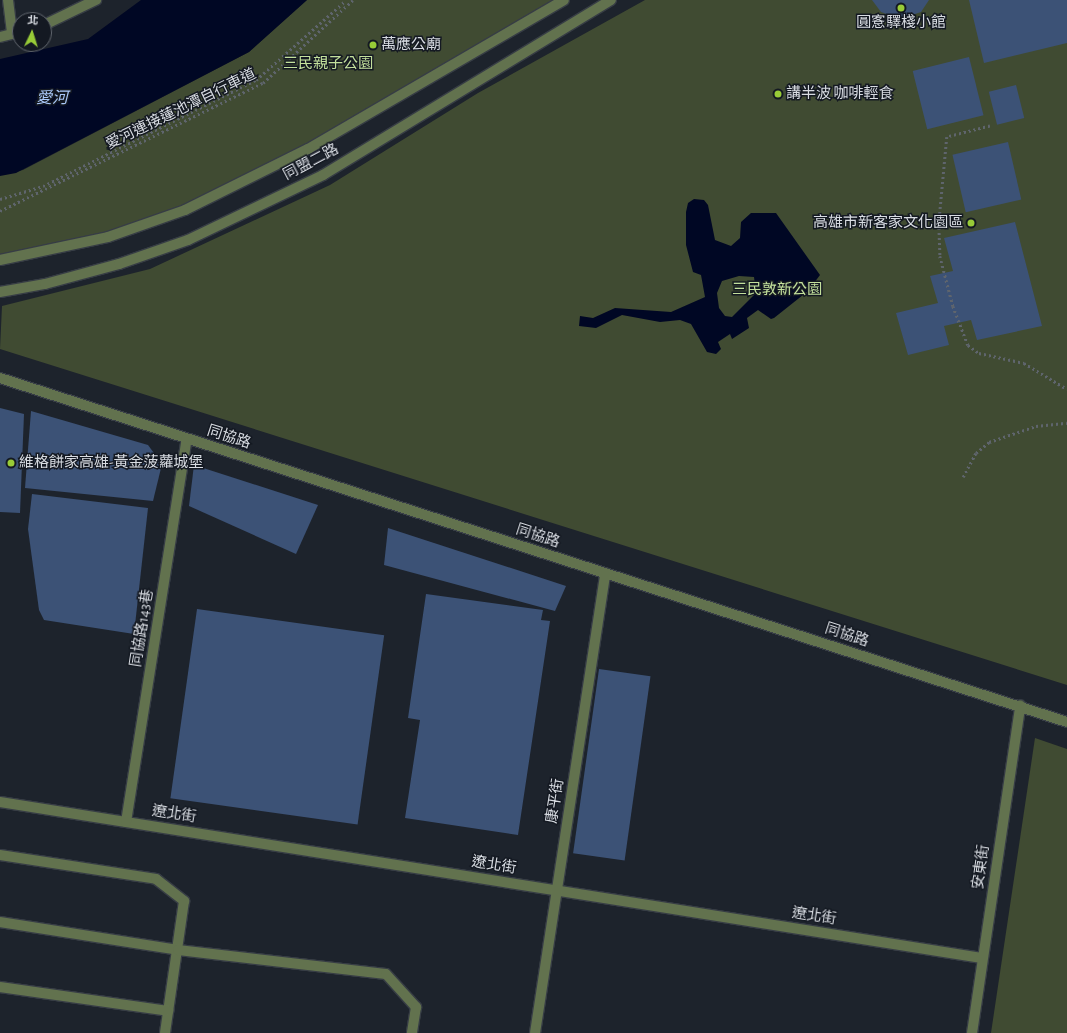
<!DOCTYPE html>
<meta charset="utf-8">
<style>
body{margin:0}
#map{position:relative;width:1067px;height:1033px;overflow:hidden;background:#1d232c;font-family:"Alegreya Sans","Noto Sans TC",sans-serif}
div>[style]{position:absolute}
[style*='--x']{left:calc(var(--x)*1px);top:calc(var(--y)*1px);width:calc(var(--w)*1px);rotate:calc(var(--a)*1deg)}
.green>*{inset:0;background:#404b32}
.water>*{inset:0;background:#000724}
.building>*{inset:0;background:#3c5276;transform-origin:0 0}
.path>*{height:2.5px;margin-top:-1.25px;transform-origin:0;background:repeating-linear-gradient(90deg,#5f656d 0 2px,transparent 0 5px)}
.roads{filter:drop-shadow(1px 0 #373d45) drop-shadow(-1px 0 #373d45) drop-shadow(0 1px #373d45) drop-shadow(0 -1px #373d45)}
.minor>*{height:10px;margin:-5px;padding:0 5px;transform-origin:5px;border-radius:5px;background:#62724e}
.dots>*{width:11px;height:11px;translate:-50% -50%;box-sizing:border-box;border:2px solid #141922;border-radius:50%}
span{translate:-50% -50%;white-space:nowrap;text-align:center;line-height:1.15;-webkit-text-stroke:3px #141922;paint-order:stroke}
.poi-label{font-size:15px;color:#d8dce2}
.left{translate:0 -50%;text-align:left}
.right{translate:-100% -50%;text-align:right}
.park-label{font-size:15px;color:#c3e09c}
.street-label{font-size:15px;color:#d8dce2}
.water-label{font-size:16px;color:#aac8f9;font-style:italic}
.north{position:absolute;left:12px;top:12px;width:40px;height:40px;box-sizing:border-box;background:#141922;border:1px solid #62676f;border-radius:50%;rotate:4deg;font-size:11px;font-weight:700;line-height:16px;text-align:center;color:#d8dce2}
.north::after{content:'';display:block;margin:auto;width:14px;height:18px;background:#98cb37;clip-path:polygon(50% 0,100% 100%,50% 72%,0 100%)}
</style>
<div id="map">
<div class="green">
<div style="clip-path:polygon(307px 0,565px 0,287px 159px,209px 198px,125px 230px,0 259px,0 175px,23px 170px,249px 52px)"></div>
<div style="clip-path:polygon(645px 0,1067px 0,1067px 685px,0 349px,2px 306px,150px 269px,330px 185px,478px 93px)"></div>
<div style="clip-path:polygon(1035px 738px,1067px 749px,1067px 1033px,991px 1033px)"></div>
</div>
<div class="water">
<div style="clip-path:polygon(141px 0,307px 0,249px 52px,16px 173px,0 176px,0 59px,88px 39px)"></div>
<div style="clip-path:polygon(evenodd,694px 199px,704px 200px,708px 205px,715px 240px,731px 246px,740px 238px,741px 222px,751px 213px,776px 213px,820px 275px,808px 291px,774px 318px,771px 319px,758px 310px,747px 318px,749px 328px,732px 339px,730px 334px,718px 342px,721px 349px,716px 354px,707px 352px,691px 324px,680px 320px,660px 322px,622px 315px,596px 328px,579px 326px,580px 316px,593px 318px,615px 308px,671px 312px,705px 297px,701px 275px,693px 272px,686px 245px,686px 212px,688px 203px,694px 199px,739px 276px,754px 277px,756px 293px,732px 317px,725px 316px,719px 308px,717px 293px,722px 281px,739px 276px)"></div>
</div>
<div class="building">
<div style="clip-path:polygon(872px 0,929px 0,921px 12px,900px 19px,881px 12px)"></div>
<div style="clip-path:polygon(969px 0,1067px 0,1067px 43px,984px 63px)"></div>
<div style="left:969px;top:57px;width:60px;height:58px;rotate:76deg"></div>
<div style="left:1016px;top:85px;width:34px;height:28px;rotate:76deg"></div>
<div style="left:1008px;top:142px;width:59px;height:57px;rotate:77deg"></div>
<div style="clip-path:polygon(1015px 222px,1042px 326px,977px 340px,971px 320px,944px 326px,949px 345px,908px 355px,896px 313px,938px 303px,930px 276px,953px 271px,944px 238px)"></div>
<div style="clip-path:polygon(0 408px,24px 414px,20px 513px,0 512px)"></div>
<div style="clip-path:polygon(31px 411px,148px 445px,162px 464px,153px 501px,25px 488px)"></div>
<div style="clip-path:polygon(194px 465px,318px 505px,296px 554px,189px 506px)"></div>
<div style="clip-path:polygon(32px 494px,148px 508px,134px 634px,44px 620px,39px 610px,28px 529px)"></div>
<div style="clip-path:polygon(388px 528px,566px 586px,555px 611px,384px 565px)"></div>
<div style="clip-path:polygon(426px 594px,543px 610px,541px 620px,550px 621px,518px 835px,405px 818px,420px 720px,408px 718px)"></div>
<div style="left:197px;top:609px;width:189px;height:191px;rotate:8deg"></div>
<div style="left:599px;top:669px;width:52px;height:186px;rotate:8deg"></div>
</div>
<div class="path">
<div style="--x:990;--y:126;--w:44;--a:165.7"></div>
<div style="--x:947;--y:137;--w:86;--a:95.3"></div>
<div style="--x:939;--y:223;--w:33;--a:88"></div>
<div style="--x:940;--y:256;--w:52;--a:75.4"></div>
<div style="--x:953;--y:306;--w:42;--a:69"></div>
<div style="--x:968;--y:345;--w:14;--a:36"></div>
<div style="--x:979;--y:353;--w:46;--a:12.5"></div>
<div style="--x:1024;--y:363;--w:50;--a:31.2"></div>
<div style="--x:0;--y:199;--w:45;--a:-16.8"></div>
<div style="--x:43;--y:186;--w:238;--a:-26.5"></div>
<div style="--x:256;--y:80;--w:120;--a:-41.6"></div>
<div style="--x:0;--y:211;--w:292;--a:-26"></div>
<div style="--x:263;--y:83;--w:122;--a:-42.7"></div>
<div style="--x:963;--y:477;--w:27;--a:-62"></div>
<div style="--x:976;--y:453;--w:17;--a:-40"></div>
<div style="--x:989;--y:442;--w:50;--a:-18.8"></div>
<div style="--x:1036;--y:426;--w:31;--a:-6"></div>
</div>
<div class="roads">
<div class="minor">
<div style="--x:8;--y:0;--w:34;--a:83"></div>
<div style="--x:44;--y:25;--w:58;--a:-25.7"></div>
<div style="--x:0;--y:37;--w:21;--a:-14"></div>
<div style="--x:0;--y:260;--w:110;--a:-12"></div>
<div style="--x:108;--y:237;--w:82;--a:-19.3"></div>
<div style="--x:185;--y:210;--w:137;--a:-26.4"></div>
<div style="--x:308;--y:149;--w:296;--a:-30.2"></div>
<div style="--x:0;--y:292;--w:46;--a:-10.1"></div>
<div style="--x:45;--y:284;--w:77;--a:-15.1"></div>
<div style="--x:119;--y:264;--w:73;--a:-19.2"></div>
<div style="--x:188;--y:240;--w:150;--a:-25.7"></div>
<div style="--x:323;--y:175;--w:337;--a:-31.3"></div>
<div style="--x:0;--y:378;--w:1121;--a:17.87"></div>
<div style="--x:0;--y:802;--w:994;--a:9.03"></div>
<div style="--x:126;--y:822;--w:388;--a:-81"></div>
<div style="--x:0;--y:855;--w:158;--a:8.7"></div>
<div style="--x:156;--y:879;--w:36;--a:38"></div>
<div style="--x:184;--y:901;--w:133;--a:98.2"></div>
<div style="--x:0;--y:922;--w:180;--a:8.9"></div>
<div style="--x:178;--y:950;--w:209;--a:6.6"></div>
<div style="--x:386;--y:974;--w:45;--a:47.7"></div>
<div style="--x:416;--y:1007;--w:26;--a:99"></div>
<div style="--x:0;--y:987;--w:170;--a:8.1"></div>
<div style="--x:535;--y:1033;--w:465;--a:-81.3"></div>
<div style="--x:972;--y:1033;--w:331;--a:-81.6"></div>
</div>
</div>
<div class="dots">
<div style="left:901px;top:8px;background:#98cb37"></div>
<div style="left:373px;top:45px;background:#98cb37"></div>
<div style="left:778px;top:94px;background:#98cb37"></div>
<div style="left:971px;top:223px;background:#98cb37"></div>
<div style="left:11px;top:463px;background:#98cb37"></div>
</div>
<div class="poi-label">
<span style="left:901px;top:23px">圓愙驛棧小館</span>
<span class="left" style="left:381px;top:45px">萬應公廟</span>
<span class="left" style="left:786px;top:94px">講半波 咖啡輕食</span>
<span class="right" style="left:963px;top:223px">高雄市新客家文化園區</span>
<span class="left" style="left:19px;top:463px">維格餅家高雄-黃金菠蘿城堡</span>
</div>
<div class="park-label">
<span style="left:328px;top:64px">三民親子公園</span>
<span style="left:777px;top:290px">三民敦新公園</span>
</div>
<div class="street-label">
<span style="left:181px;top:109px;rotate:-26deg">愛河連接蓮池潭自行車道</span>
<span style="left:311px;top:162px;rotate:-28deg">同盟二路</span>
<span style="left:229px;top:437px;rotate:18deg">同協路</span>
<span style="left:538px;top:536px;rotate:18deg">同協路</span>
<span style="left:142px;top:628px;rotate:-81deg">同協路143巷</span>
<span style="left:847px;top:635px;rotate:18deg">同協路</span>
<span style="left:555px;top:801px;rotate:-81deg">康平街</span>
<span style="left:174px;top:814px;rotate:9deg">遼北街</span>
<span style="left:494px;top:865px;rotate:9deg">遼北街</span>
<span style="left:981px;top:867px;rotate:-82deg">安東街</span>
<span style="left:814px;top:916px;rotate:9deg">遼北街</span>
</div>
<div class="water-label">
<span style="left:52px;top:98px">愛河</span>
</div>
<div class="north">北</div>
</div>
